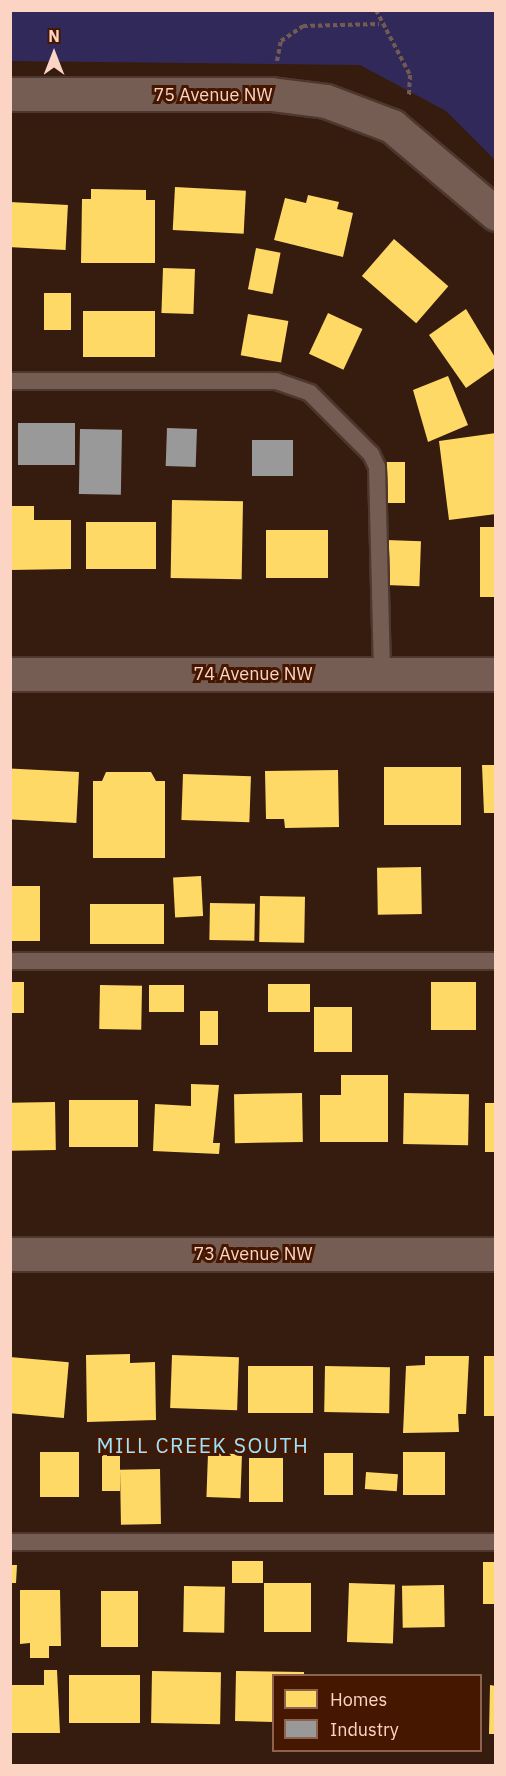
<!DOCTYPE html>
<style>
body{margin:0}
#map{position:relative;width:506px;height:1776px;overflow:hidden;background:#361c0f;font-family:"IBM Plex Sans",sans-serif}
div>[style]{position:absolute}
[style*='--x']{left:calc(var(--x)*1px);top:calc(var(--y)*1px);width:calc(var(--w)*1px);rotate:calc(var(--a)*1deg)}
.green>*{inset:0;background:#32295b}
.homes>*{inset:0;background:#ffd966;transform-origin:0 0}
.industry>*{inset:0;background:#999;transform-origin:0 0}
.path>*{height:4px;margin-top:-2px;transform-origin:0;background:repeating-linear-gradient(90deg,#725c52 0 4.5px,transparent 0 7.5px)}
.roads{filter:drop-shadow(2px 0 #4d372e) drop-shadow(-2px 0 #4d372e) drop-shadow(0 2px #4d372e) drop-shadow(0 -2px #4d372e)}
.service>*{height:16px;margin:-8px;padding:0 8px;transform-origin:8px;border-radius:8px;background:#755d53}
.minor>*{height:33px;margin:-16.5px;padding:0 16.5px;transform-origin:16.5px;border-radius:16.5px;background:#755d53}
span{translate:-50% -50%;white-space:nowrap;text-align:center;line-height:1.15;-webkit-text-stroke:6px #451700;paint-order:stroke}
.street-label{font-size:18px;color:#fcd4c4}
.quarter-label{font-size:21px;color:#9ce3fe;letter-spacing:1.5px}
.frame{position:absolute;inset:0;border:12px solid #fcd4c4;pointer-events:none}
.legend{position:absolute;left:272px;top:1674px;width:210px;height:78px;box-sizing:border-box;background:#451700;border:2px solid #8e634e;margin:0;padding:8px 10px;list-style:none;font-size:18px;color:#fcd4c4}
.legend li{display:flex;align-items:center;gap:12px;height:30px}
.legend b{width:30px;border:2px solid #8e634e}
.north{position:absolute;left:24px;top:24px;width:60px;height:60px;-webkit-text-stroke:4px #451700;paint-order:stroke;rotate:0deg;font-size:16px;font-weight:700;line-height:24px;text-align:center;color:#fcd4c4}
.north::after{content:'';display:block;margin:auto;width:21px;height:27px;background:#fcd4c4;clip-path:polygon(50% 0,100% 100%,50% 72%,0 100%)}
</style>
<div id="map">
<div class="green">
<div style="clip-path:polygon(11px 10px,495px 11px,495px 160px,446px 111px,360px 65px,11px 61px)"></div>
</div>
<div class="homes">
<div style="left:175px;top:187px;width:71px;height:43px;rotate:3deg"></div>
<div style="clip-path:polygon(91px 189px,146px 190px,146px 200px,155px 200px,155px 263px,81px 263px,82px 199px,91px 199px)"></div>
<div style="clip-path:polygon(308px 195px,339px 202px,337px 209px,353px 213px,343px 257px,274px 240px,285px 198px,306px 203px)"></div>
<div style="left:10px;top:202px;width:58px;height:45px;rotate:3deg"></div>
<div style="left:394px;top:239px;width:72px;height:49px;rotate:41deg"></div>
<div style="left:256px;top:248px;width:25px;height:42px;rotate:11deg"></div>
<div style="left:163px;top:268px;width:32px;height:45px;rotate:2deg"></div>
<div style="left:44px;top:293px;width:27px;height:37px"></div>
<div style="clip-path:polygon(466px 309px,496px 359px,496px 367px,466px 388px,429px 335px)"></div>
<div style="left:83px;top:311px;width:72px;height:46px"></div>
<div style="left:328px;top:313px;width:38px;height:45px;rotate:25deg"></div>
<div style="left:248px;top:314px;width:41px;height:42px;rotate:10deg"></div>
<div style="clip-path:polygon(448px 376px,468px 425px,428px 442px,413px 390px)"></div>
<div style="clip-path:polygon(496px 433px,496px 514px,449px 520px,439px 441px)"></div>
<div style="left:375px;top:462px;width:30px;height:41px"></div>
<div style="left:172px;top:500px;width:71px;height:78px;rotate:1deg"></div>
<div style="clip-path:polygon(10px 506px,34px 506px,34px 520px,71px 520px,71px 569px,10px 570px)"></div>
<div style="left:86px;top:522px;width:70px;height:47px"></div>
<div style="left:496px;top:527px;width:70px;height:16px;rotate:90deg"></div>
<div style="left:266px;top:530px;width:62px;height:48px"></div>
<div style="left:387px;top:540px;width:34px;height:45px;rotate:2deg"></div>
<div style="clip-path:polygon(482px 765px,496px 765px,496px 813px,484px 813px)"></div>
<div style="left:384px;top:767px;width:77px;height:58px"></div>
<div style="clip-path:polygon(338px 770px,339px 827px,285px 828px,284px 819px,266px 819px,265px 771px)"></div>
<div style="left:79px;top:772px;width:51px;height:69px;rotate:93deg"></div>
<div style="clip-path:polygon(106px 772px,151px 772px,156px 781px,165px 781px,165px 858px,93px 858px,93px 781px,102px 781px)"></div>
<div style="left:183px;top:774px;width:68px;height:46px;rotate:2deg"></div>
<div style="left:421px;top:867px;width:47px;height:44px;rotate:89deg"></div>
<div style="left:201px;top:876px;width:40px;height:28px;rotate:87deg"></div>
<div style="left:10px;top:886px;width:30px;height:55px"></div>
<div style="left:260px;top:896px;width:45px;height:46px;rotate:1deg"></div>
<div style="left:210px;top:903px;width:45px;height:37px;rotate:1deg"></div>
<div style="left:164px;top:904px;width:40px;height:74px;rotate:90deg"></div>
<div style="left:10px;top:982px;width:14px;height:31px"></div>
<div style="left:431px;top:982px;width:45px;height:48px"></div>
<div style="left:268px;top:984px;width:42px;height:28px"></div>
<div style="left:100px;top:985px;width:42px;height:44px;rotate:1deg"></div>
<div style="left:149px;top:985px;width:35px;height:27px"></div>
<div style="left:314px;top:1007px;width:38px;height:45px"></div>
<div style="left:218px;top:1011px;width:34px;height:18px;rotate:90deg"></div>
<div style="clip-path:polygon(341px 1075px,388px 1075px,388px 1142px,320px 1142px,320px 1095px,341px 1095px)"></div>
<div style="clip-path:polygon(191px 1084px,219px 1085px,213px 1143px,220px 1143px,219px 1154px,153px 1151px,155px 1104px,191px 1106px)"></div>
<div style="left:302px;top:1093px;width:49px;height:68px;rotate:89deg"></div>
<div style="left:404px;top:1093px;width:65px;height:51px;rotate:1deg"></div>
<div style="left:138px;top:1100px;width:47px;height:69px;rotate:90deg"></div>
<div style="left:55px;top:1102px;width:48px;height:45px;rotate:89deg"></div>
<div style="left:485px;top:1103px;width:11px;height:49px"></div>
<div style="clip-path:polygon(130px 1354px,130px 1363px,155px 1362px,156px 1420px,87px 1422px,86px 1355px)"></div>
<div style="left:172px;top:1355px;width:67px;height:53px;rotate:2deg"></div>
<div style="clip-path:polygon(425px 1356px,469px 1356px,466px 1414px,458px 1414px,459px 1432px,403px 1433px,406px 1366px,425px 1365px)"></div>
<div style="left:484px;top:1356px;width:12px;height:60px"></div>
<div style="left:10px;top:1357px;width:59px;height:56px;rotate:5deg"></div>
<div style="left:248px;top:1366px;width:65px;height:47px"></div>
<div style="left:325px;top:1366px;width:65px;height:46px;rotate:1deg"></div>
<div style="left:40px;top:1452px;width:39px;height:45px"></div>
<div style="left:403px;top:1452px;width:42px;height:43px"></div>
<div style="left:208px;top:1453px;width:34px;height:44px;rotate:2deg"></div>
<div style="left:324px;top:1453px;width:29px;height:42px"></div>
<div style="left:102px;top:1455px;width:18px;height:36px"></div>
<div style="left:249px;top:1458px;width:34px;height:44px"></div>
<div style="left:160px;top:1469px;width:55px;height:40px;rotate:89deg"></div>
<div style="left:366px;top:1472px;width:32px;height:17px;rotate:4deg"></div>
<div style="left:232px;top:1561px;width:31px;height:22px"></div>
<div style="left:483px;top:1562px;width:13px;height:42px"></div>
<div style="clip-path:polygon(10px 1565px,17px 1565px,16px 1583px,10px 1583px)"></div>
<div style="left:264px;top:1583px;width:47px;height:49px"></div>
<div style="left:349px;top:1583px;width:46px;height:59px;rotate:2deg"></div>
<div style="left:444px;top:1585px;width:42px;height:42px;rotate:89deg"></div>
<div style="left:184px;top:1586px;width:41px;height:46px;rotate:1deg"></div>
<div style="clip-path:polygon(20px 1590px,60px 1590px,61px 1646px,49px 1646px,49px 1658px,30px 1658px,30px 1643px,20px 1644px)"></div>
<div style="left:101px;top:1591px;width:37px;height:56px"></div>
<div style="clip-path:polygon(44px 1670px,57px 1670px,60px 1733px,10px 1733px,10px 1685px,44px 1685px)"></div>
<div style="left:152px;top:1671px;width:69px;height:52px;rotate:1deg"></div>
<div style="clip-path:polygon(236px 1671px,304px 1672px,304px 1676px,274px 1676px,274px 1722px,235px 1721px)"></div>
<div style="left:69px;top:1675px;width:71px;height:48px"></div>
<div style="clip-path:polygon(490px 1685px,496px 1686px,496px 1734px,489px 1734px)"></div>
</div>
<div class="industry">
<div style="left:18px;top:423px;width:57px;height:42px"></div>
<div style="left:167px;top:428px;width:30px;height:38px;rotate:2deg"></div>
<div style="left:80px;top:429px;width:42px;height:65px;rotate:1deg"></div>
<div style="left:252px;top:440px;width:41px;height:36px"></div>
</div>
<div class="path">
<div style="--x:376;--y:10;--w:73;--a:62.4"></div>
<div style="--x:410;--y:75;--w:21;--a:93"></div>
<div style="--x:277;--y:61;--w:20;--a:-79"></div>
<div style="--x:281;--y:41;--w:27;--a:-34"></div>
<div style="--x:303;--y:26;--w:76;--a:-1.5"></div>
</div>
<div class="roads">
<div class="service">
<div style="--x:10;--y:381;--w:266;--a:0"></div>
<div style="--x:276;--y:381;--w:36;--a:19"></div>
<div style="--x:310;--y:393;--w:86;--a:45"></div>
<div style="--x:371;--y:454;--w:14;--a:65"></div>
<div style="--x:377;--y:467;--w:207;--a:88.6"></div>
<div style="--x:10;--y:961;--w:486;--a:0"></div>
<div style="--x:10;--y:1542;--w:486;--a:0"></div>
</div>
<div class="minor">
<div style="--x:10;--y:94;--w:261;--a:0"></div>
<div style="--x:271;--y:94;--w:55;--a:7.3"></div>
<div style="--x:326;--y:101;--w:71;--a:20.7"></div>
<div style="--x:392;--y:126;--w:136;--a:40.2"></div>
<div style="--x:10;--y:674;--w:486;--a:0"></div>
<div style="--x:10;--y:1254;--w:486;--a:0"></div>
</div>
</div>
<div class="street-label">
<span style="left:213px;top:95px">75 Avenue NW</span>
<span style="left:253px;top:674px">74 Avenue NW</span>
<span style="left:253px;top:1254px">73 Avenue NW</span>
</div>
<div class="quarter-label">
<span style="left:203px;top:1445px">MILL CREEK SOUTH</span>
</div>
<div class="frame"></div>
<ul class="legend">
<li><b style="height:16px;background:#ffd966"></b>Homes</li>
<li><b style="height:16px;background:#999"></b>Industry</li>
</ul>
<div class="north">N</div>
</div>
